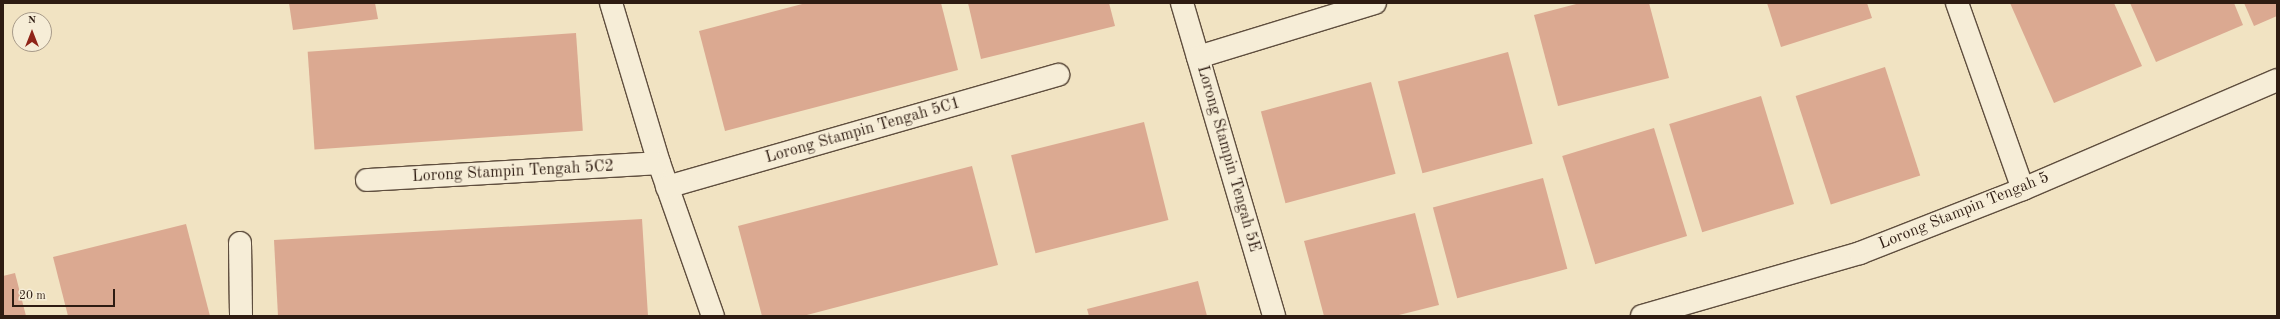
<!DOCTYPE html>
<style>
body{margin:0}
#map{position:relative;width:2280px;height:319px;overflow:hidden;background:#f1e3c2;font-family:"Old Standard TT",serif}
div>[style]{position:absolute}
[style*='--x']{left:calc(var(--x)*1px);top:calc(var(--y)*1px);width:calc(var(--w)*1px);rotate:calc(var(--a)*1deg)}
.building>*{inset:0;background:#dba991;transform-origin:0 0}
.roads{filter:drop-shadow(1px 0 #5f4e3e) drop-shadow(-1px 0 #5f4e3e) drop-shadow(0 1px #5f4e3e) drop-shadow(0 -1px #5f4e3e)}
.street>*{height:22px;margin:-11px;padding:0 11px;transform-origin:11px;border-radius:11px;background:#f6edd7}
span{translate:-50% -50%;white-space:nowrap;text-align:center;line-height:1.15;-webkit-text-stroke:3.5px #f6edd7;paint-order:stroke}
.street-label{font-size:16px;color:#2e1c12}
.frame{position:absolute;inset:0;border:4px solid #2e1c12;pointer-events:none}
.north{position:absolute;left:12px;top:12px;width:40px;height:40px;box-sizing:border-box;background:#f6edd7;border:1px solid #a69988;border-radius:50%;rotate:0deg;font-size:11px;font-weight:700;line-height:16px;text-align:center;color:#2e1c12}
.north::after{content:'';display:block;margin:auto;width:14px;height:18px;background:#8f2418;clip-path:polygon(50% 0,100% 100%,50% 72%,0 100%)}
.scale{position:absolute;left:12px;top:289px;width:103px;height:18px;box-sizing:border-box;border:2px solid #2e1c12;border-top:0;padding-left:5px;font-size:12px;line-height:14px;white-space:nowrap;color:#2e1c12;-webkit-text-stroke:3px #f6edd7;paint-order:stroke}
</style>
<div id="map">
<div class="building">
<div style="clip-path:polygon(289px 3px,375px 3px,378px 19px,293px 30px)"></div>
<div style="clip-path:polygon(806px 3px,941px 3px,958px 70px,725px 131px,699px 31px)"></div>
<div style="clip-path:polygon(968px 3px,1109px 3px,1115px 26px,981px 59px)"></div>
<div style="clip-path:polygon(1580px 3px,1649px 3px,1669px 78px,1558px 106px,1534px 15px)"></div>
<div style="clip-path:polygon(1767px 3px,1867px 3px,1872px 18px,1781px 47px)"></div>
<div style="clip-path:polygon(2010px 3px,2114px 3px,2142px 66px,2054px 103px)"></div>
<div style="clip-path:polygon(2130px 3px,2234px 3px,2243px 25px,2156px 62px)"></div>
<div style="clip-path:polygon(2244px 3px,2277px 3px,2277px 16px,2254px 26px)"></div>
<div style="left:576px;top:33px;width:98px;height:269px;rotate:86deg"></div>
<div style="left:1508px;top:52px;width:95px;height:114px;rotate:75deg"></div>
<div style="left:1885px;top:67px;width:114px;height:94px;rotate:72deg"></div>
<div style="left:1371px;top:82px;width:95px;height:114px;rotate:75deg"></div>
<div style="left:1761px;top:96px;width:113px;height:96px;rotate:73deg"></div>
<div style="left:1144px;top:122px;width:101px;height:137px;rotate:76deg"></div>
<div style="left:1654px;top:128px;width:113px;height:96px;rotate:73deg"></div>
<div style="clip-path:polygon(972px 166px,998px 265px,803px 316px,762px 316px,738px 226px)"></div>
<div style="left:1543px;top:178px;width:94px;height:114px;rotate:75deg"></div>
<div style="clip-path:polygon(1415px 213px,1439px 305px,1395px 316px,1324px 316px,1304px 241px)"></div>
<div style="clip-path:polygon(642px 219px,648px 316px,278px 316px,274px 240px)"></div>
<div style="clip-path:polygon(186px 224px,210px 316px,68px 316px,53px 257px)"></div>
<div style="clip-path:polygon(15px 273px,26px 316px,3px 316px,3px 276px)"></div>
<div style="clip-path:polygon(1198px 281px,1207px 316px,1089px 316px,1087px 309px)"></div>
</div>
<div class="roads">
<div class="street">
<div style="--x:611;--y:3;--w:167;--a:73.3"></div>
<div style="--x:659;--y:163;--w:162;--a:70.6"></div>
<div style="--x:1182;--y:3;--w:326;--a:73.6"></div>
<div style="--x:1957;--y:3;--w:197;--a:70.5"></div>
<div style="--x:1198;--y:57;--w:185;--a:-17"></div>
<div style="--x:367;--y:180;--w:292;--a:-3.3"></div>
<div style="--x:667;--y:187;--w:407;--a:-16"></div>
<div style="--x:240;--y:243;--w:73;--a:89.2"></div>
<div style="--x:1642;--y:316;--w:227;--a:-16.1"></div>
<div style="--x:1860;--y:253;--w:175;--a:-21.4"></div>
<div style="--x:2023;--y:189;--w:276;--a:-23.2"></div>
</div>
</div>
<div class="street-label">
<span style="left:863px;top:131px;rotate:-16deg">Lorong Stampin Tengah 5C1</span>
<span style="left:1228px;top:159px;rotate:74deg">Lorong Stampin Tengah 5E</span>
<span style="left:513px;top:172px;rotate:-3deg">Lorong Stampin Tengah 5C2</span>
<span style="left:1964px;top:211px;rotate:-22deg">Lorong Stampin Tengah 5</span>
</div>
<div class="frame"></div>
<div class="north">N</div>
<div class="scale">20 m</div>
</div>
